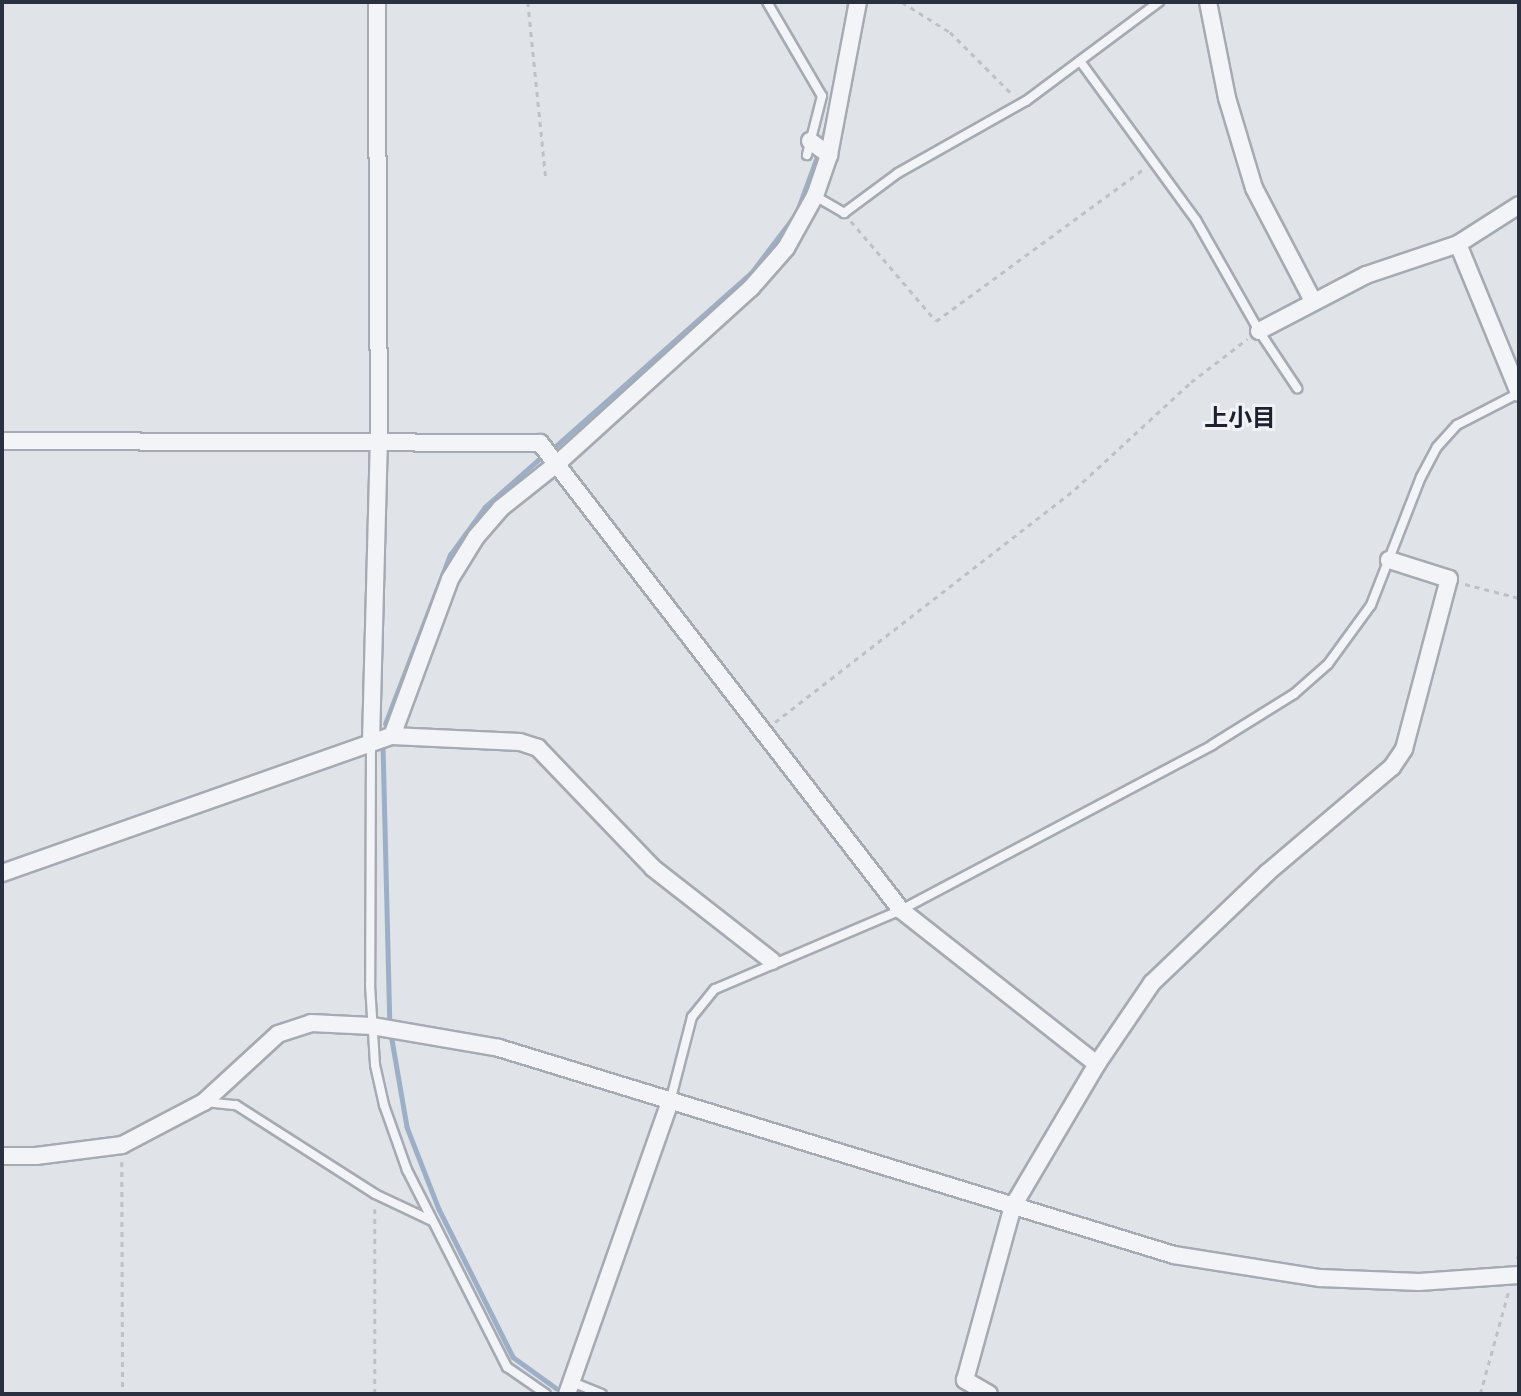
<!DOCTYPE html>
<meta charset="utf-8">
<style>
body{margin:0}
#map{position:relative;width:1521px;height:1396px;overflow:hidden;background:#e0e3e8;font-family:Figtree,"Noto Sans JP",sans-serif}
div>[style]{position:absolute}
[style*='--x']{left:calc(var(--x)*1px);top:calc(var(--y)*1px);width:calc(var(--w)*1px);rotate:calc(var(--a)*1deg)}
.stream>*{height:4.5px;margin:-2.25px;padding:0 2.25px;transform-origin:2.25px;border-radius:2.25px;background:#9dafc6}
.path>*{height:2.5px;margin-top:-1.25px;transform-origin:0;background:repeating-linear-gradient(90deg,#bfc1c7 0 5px,transparent 0 10px)}
.roads{filter:drop-shadow(2px 0 #a6aab2) drop-shadow(-2px 0 #a6aab2) drop-shadow(0 2px #a6aab2) drop-shadow(0 -2px #a6aab2)}
.service>*{height:8px;margin:-4px;padding:0 4px;transform-origin:4px;border-radius:4px;background:#f3f4f7}
.minor>*{height:16px;margin:-8px;padding:0 8px;transform-origin:8px;border-radius:8px;background:#f3f4f7}
span{translate:-50% -50%;white-space:nowrap;text-align:center;line-height:1.15;-webkit-text-stroke:6px #f0f2f6;paint-order:stroke}
.quarter-label{font-size:24px;color:#1c2130;font-weight:700}
.frame{position:absolute;inset:0;border:4px solid #2a303f;pointer-events:none}
</style>
<div id="map">
<div class="stream">
<div style="--x:847;--y:18;--w:16;--a:-83"></div>
<div style="--x:823;--y:138;--w:20;--a:-75"></div>
<div style="--x:556;--y:446;--w:261;--a:-41.6"></div>
<div style="--x:751;--y:273;--w:74;--a:-52.7"></div>
<div style="--x:796;--y:214;--w:61;--a:-69.8"></div>
<div style="--x:385;--y:724;--w:181;--a:-69"></div>
<div style="--x:450;--y:555;--w:59;--a:-53.9"></div>
<div style="--x:485;--y:507;--w:72;--a:-41.6"></div>
<div style="--x:383;--y:745;--w:281;--a:88.6"></div>
<div style="--x:391;--y:1034;--w:94;--a:80.2"></div>
<div style="--x:407;--y:1127;--w:88;--a:68.7"></div>
<div style="--x:439;--y:1209;--w:165;--a:63.4"></div>
<div style="--x:513;--y:1357;--w:53;--a:35.8"></div>
</div>
<div class="path">
<div style="--x:528;--y:2;--w:178;--a:84.2"></div>
<div style="--x:902;--y:2;--w:57;--a:32"></div>
<div style="--x:950;--y:32;--w:88;--a:45"></div>
<div style="--x:851;--y:221;--w:131;--a:49.6"></div>
<div style="--x:936;--y:321;--w:258;--a:-36.2"></div>
<div style="--x:1465;--y:584;--w:56;--a:14.5"></div>
<div style="--x:775;--y:722;--w:380;--a:-37.8"></div>
<div style="--x:1075;--y:489;--w:158;--a:-42.7"></div>
<div style="--x:1191;--y:382;--w:71;--a:-37.5"></div>
<div style="--x:122;--y:1162;--w:232;--a:89.8"></div>
<div style="--x:375;--y:1209;--w:185;--a:90"></div>
<div style="--x:1517;--y:1259;--w:7;--a:-74"></div>
<div style="--x:1480;--y:1394;--w:105;--a:-74.5"></div>
</div>
<div class="roads">
<div class="service">
<div style="--x:767;--y:2;--w:109;--a:59.7"></div>
<div style="--x:822;--y:96;--w:61;--a:104.3"></div>
<div style="--x:1080;--y:61;--w:197;--a:53.9"></div>
<div style="--x:1196;--y:220;--w:128;--a:60.4"></div>
<div style="--x:1259;--y:331;--w:69;--a:56.3"></div>
<div style="--x:815;--y:196;--w:34;--a:30"></div>
<div style="--x:844;--y:213;--w:67;--a:-36.5"></div>
<div style="--x:898;--y:173;--w:147;--a:-29.4"></div>
<div style="--x:1026;--y:101;--w:166;--a:-36.7"></div>
<div style="--x:371;--y:744;--w:241;--a:90.2"></div>
<div style="--x:370;--y:985;--w:80;--a:86.4"></div>
<div style="--x:375;--y:1065;--w:41;--a:77.3"></div>
<div style="--x:384;--y:1105;--w:69;--a:70.5"></div>
<div style="--x:407;--y:1170;--w:221;--a:63.1"></div>
<div style="--x:507;--y:1367;--w:47;--a:34.7"></div>
<div style="--x:205;--y:1102;--w:31;--a:6"></div>
<div style="--x:236;--y:1105;--w:165;--a:32.6"></div>
<div style="--x:375;--y:1194;--w:63;--a:25.3"></div>
<div style="--x:670;--y:1102;--w:88;--a:-75.5"></div>
<div style="--x:692;--y:1017;--w:36;--a:-51"></div>
<div style="--x:715;--y:989;--w:202;--a:-23"></div>
<div style="--x:901;--y:910;--w:352;--a:-27.9"></div>
<div style="--x:1212;--y:745;--w:97;--a:-31.9"></div>
<div style="--x:1294;--y:694;--w:45;--a:-41.4"></div>
<div style="--x:1328;--y:664;--w:73;--a:-53.9"></div>
<div style="--x:1371;--y:605;--w:137;--a:-68.7"></div>
<div style="--x:1421;--y:477;--w:34;--a:-62"></div>
<div style="--x:1437;--y:447;--w:30;--a:-48"></div>
<div style="--x:1457;--y:425;--w:70;--a:-27.3"></div>
<div style="--x:572;--y:1382;--w:32;--a:22"></div>
</div>
<div class="minor">
<div style="--x:1208;--y:2;--w:98;--a:78.8"></div>
<div style="--x:1227;--y:98;--w:94;--a:73.3"></div>
<div style="--x:1254;--y:188;--w:127;--a:62.4"></div>
<div style="--x:810;--y:141;--w:24;--a:36"></div>
<div style="--x:1458;--y:244;--w:161;--a:67.7"></div>
<div style="--x:1259;--y:331;--w:121;--a:-27.6"></div>
<div style="--x:1366;--y:275;--w:97;--a:-18.6"></div>
<div style="--x:1458;--y:244;--w:72;--a:-32.6"></div>
<div style="--x:2;--y:441;--w:538;--a:0.21"></div>
<div style="--x:540;--y:443;--w:590;--a:52.3"></div>
<div style="--x:901;--y:910;--w:249;--a:38.2"></div>
<div style="--x:392;--y:736;--w:167;--a:-69.7"></div>
<div style="--x:450;--y:579;--w:49;--a:-58.2"></div>
<div style="--x:476;--y:537;--w:38;--a:-49"></div>
<div style="--x:501;--y:508;--w:74;--a:-38.4"></div>
<div style="--x:559;--y:462;--w:259;--a:-42.2"></div>
<div style="--x:751;--y:288;--w:53;--a:-48.8"></div>
<div style="--x:786;--y:248;--w:60;--a:-60.9"></div>
<div style="--x:815;--y:196;--w:43;--a:-71.1"></div>
<div style="--x:829;--y:155;--w:156;--a:-79.3"></div>
<div style="--x:371;--y:742;--w:301;--a:-88.5"></div>
<div style="--x:379;--y:441;--w:439;--a:-90.3"></div>
<div style="--x:2;--y:873;--w:413;--a:-19.4"></div>
<div style="--x:392;--y:736;--w:128;--a:2.7"></div>
<div style="--x:520;--y:742;--w:19;--a:18"></div>
<div style="--x:538;--y:748;--w:166;--a:46.2"></div>
<div style="--x:653;--y:868;--w:151;--a:38"></div>
<div style="--x:2;--y:1156;--w:34;--a:0"></div>
<div style="--x:36;--y:1156;--w:87;--a:-7.3"></div>
<div style="--x:122;--y:1145;--w:93;--a:-27.7"></div>
<div style="--x:204;--y:1102;--w:100;--a:-42.6"></div>
<div style="--x:278;--y:1034;--w:35;--a:-18"></div>
<div style="--x:311;--y:1023;--w:61;--a:2.8"></div>
<div style="--x:372;--y:1026;--w:129;--a:9.8"></div>
<div style="--x:499;--y:1048;--w:706;--a:17.05"></div>
<div style="--x:1174;--y:1255;--w:148;--a:9"></div>
<div style="--x:1320;--y:1278;--w:99;--a:2.3"></div>
<div style="--x:1419;--y:1282;--w:100;--a:-4"></div>
<div style="--x:567;--y:1394;--w:310;--a:-70.6"></div>
<div style="--x:989;--y:1394;--w:28;--a:-150"></div>
<div style="--x:965;--y:1380;--w:180;--a:-74.6"></div>
<div style="--x:1013;--y:1206;--w:165;--a:-59.4"></div>
<div style="--x:1097;--y:1064;--w:98;--a:-55.8"></div>
<div style="--x:1152;--y:983;--w:159;--a:-43.7"></div>
<div style="--x:1267;--y:873;--w:164;--a:-40.3"></div>
<div style="--x:1392;--y:767;--w:22;--a:-56"></div>
<div style="--x:1404;--y:749;--w:176;--a:-75.2"></div>
<div style="--x:1449;--y:579;--w:63;--a:-162.4"></div>
</div>
</div>
<div class="quarter-label">
<span style="left:1240px;top:418px">上小目</span>
</div>
<div class="frame"></div>
</div>
